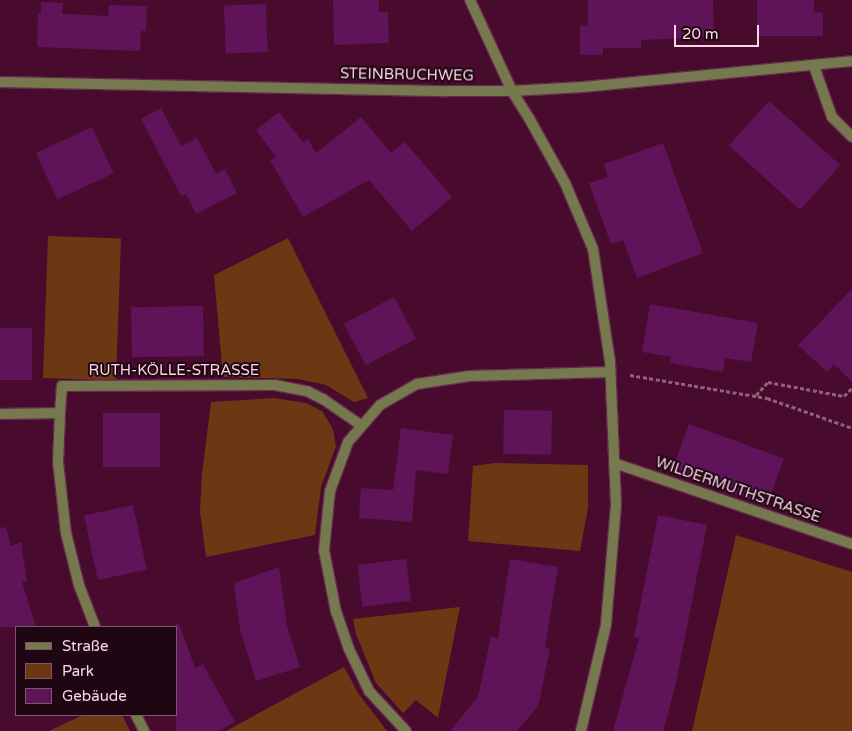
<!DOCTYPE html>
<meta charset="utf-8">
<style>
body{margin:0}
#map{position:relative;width:852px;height:731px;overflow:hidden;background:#480b2d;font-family:"Varela Round",sans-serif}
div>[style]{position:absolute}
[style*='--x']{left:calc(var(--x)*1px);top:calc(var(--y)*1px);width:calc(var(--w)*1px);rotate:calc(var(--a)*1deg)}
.green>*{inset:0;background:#6c3713;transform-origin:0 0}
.building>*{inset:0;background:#5f145a;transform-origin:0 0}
.path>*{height:3px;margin-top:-1.5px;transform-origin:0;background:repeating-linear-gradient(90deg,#935f7a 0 4px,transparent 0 6.5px)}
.roads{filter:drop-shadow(1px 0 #652b4b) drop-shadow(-1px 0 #652b4b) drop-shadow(0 1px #652b4b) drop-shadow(0 -1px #652b4b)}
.service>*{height:10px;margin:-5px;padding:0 5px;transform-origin:5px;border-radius:5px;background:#76784e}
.minor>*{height:10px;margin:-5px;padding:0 5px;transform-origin:5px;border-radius:5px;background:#76784e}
span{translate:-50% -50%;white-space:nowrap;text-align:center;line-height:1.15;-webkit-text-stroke:4px #1f0613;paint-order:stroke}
.street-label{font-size:15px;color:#fdd6e6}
.legend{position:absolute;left:15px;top:626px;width:162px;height:90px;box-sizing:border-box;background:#1f0613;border:1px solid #785967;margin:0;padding:6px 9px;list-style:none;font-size:15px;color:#fdd6e6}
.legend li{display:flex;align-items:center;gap:10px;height:25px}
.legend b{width:25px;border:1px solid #785967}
.scale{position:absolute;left:674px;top:25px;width:85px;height:22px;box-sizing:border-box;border:2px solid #fdd6e6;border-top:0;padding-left:6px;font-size:15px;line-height:18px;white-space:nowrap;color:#fdd6e6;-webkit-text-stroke:4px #1f0613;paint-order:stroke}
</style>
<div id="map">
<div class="green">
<div style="left:48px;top:236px;width:73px;height:142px;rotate:2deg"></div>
<div style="clip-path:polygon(288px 238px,368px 398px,354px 402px,326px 385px,298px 379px,223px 377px,214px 275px)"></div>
<div style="clip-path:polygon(274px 398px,306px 403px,322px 411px,333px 429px,336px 446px,321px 487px,315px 535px,206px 557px,200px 512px,202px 474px,211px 402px)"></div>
<div style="clip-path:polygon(495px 463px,588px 465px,588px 508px,580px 551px,468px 541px,473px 466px)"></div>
<div style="clip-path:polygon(736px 535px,852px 572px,852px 731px,692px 731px)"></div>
<div style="clip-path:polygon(460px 607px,438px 718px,416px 700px,403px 713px,376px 683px,356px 634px,353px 619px)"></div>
<div style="clip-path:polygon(344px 667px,358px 693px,387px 731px,226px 731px)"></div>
<div style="clip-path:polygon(83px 715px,122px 715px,130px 731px,49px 731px)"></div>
</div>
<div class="building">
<div style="clip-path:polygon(333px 0,379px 0,379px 12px,388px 12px,389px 43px,334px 45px)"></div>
<div style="clip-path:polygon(588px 0,713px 0,714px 37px,641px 40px,641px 48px,603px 48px,603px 55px,580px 55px,580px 26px,588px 26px)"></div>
<div style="clip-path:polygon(757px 0,814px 0,814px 12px,823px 13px,823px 36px,757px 36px)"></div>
<div style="clip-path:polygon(41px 2px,63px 3px,62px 14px,108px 16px,109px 5px,147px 6px,146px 31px,141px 31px,140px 51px,37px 47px,38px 13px,41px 14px)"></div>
<div style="left:266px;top:4px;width:48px;height:42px;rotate:88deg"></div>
<div style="left:769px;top:101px;width:96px;height:60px;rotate:42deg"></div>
<div style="clip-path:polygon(161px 108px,181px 146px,197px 138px,216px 174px,225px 169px,237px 193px,196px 214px,186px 194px,181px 196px,141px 119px)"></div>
<div style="clip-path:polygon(279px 112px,303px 142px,308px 139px,316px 153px,361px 117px,391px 153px,405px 142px,452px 197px,412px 231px,369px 180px,303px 217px,270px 160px,276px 157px,256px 130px)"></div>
<div style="left:92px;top:127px;width:51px;height:62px;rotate:65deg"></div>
<div style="clip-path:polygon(663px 143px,703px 253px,637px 278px,623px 240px,611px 244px,589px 183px,608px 177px,604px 164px)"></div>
<div style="clip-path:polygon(852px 289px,852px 382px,834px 364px,827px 372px,798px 345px)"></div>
<div style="left:394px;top:297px;width:47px;height:57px;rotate:62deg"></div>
<div style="clip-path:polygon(650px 304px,758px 323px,751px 362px,725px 358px,723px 372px,670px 363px,671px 357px,642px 352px)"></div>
<div style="left:203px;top:306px;width:50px;height:72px;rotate:89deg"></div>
<div style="left:0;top:328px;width:32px;height:52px"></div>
<div style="left:504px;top:410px;width:48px;height:44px;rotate:1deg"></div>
<div style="left:103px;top:413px;width:57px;height:54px"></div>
<div style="left:689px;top:424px;width:101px;height:50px;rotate:20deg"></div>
<div style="clip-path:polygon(401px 428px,453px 435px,448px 474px,416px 470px,412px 522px,359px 518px,361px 488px,393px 490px)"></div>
<div style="left:133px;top:505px;width:66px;height:50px;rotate:78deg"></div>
<div style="clip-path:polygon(658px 515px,707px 525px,675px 687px,663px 731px,613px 731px,639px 638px,634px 637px)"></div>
<div style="clip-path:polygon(6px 527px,11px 546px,21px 542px,27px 581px,22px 582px,36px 627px,0 627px,0 528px)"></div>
<div style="left:406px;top:559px;width:42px;height:49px;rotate:83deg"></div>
<div style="clip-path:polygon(510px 559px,558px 567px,545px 648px,550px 649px,538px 706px,517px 731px,450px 731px,478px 697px,491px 636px,498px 638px)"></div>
<div style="clip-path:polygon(279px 567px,287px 626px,300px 667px,256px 681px,240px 629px,234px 583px)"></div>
<div style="clip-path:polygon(179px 623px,195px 668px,203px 664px,235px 722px,219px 731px,176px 731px,176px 624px)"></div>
</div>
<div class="path">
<div style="--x:630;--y:375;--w:139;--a:9.5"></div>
<div style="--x:767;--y:398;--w:90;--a:19.4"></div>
<div style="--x:756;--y:395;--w:18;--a:-47"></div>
<div style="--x:768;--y:382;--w:77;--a:10.4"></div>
<div style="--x:844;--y:396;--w:11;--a:-45"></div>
</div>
<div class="roads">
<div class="service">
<div style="--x:814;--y:66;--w:54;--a:70.6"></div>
<div style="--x:832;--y:117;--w:28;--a:45"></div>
</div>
<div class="minor">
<div style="--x:470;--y:0;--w:100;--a:65.2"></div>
<div style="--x:512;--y:91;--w:32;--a:58"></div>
<div style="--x:529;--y:118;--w:74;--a:61"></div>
<div style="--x:565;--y:183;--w:72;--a:67"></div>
<div style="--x:593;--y:249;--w:113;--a:81.4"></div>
<div style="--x:610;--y:361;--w:144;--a:87.6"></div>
<div style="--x:616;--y:505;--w:120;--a:94.8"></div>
<div style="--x:606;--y:625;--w:109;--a:103.3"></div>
<div style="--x:0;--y:82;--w:447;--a:1.2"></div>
<div style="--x:447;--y:91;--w:65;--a:0"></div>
<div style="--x:512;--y:91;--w:71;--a:-3.2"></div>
<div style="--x:583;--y:87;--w:270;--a:-5.5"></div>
<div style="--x:60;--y:413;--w:49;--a:92.3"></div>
<div style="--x:58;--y:462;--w:71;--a:83.6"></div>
<div style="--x:66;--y:533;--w:54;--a:76"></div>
<div style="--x:79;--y:585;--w:45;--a:69.1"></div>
<div style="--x:0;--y:414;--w:60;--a:-1"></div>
<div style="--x:60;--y:413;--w:27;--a:-86"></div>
<div style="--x:62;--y:386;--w:213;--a:-0.3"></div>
<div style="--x:275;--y:385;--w:33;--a:11"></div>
<div style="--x:307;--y:391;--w:18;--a:27"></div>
<div style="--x:323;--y:399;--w:47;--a:34.7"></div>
<div style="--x:614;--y:463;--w:251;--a:18.8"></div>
<div style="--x:136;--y:715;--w:18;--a:63"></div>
<div style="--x:406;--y:731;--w:54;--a:-132.8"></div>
<div style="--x:369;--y:691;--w:47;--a:-115.5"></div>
<div style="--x:349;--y:649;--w:39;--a:-109"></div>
<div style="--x:336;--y:612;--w:63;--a:-101"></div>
<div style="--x:324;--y:550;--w:59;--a:-84.2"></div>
<div style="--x:330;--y:491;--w:52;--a:-69.8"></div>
<div style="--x:348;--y:442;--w:49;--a:-49.1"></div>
<div style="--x:380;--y:405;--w:43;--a:-29.6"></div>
<div style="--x:417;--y:384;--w:53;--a:-8.7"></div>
<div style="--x:469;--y:376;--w:141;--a:-1.6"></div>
</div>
</div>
<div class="street-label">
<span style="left:407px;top:75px;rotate:1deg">STEINBRUCHWEG</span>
<span style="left:174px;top:371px">RUTH-KÖLLE-STRASSE</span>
<span style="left:738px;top:490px;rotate:19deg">WILDERMUTHSTRASSE</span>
</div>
<ul class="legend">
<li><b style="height:6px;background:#76784e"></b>Straße</li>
<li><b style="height:14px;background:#6c3713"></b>Park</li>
<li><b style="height:14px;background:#5f145a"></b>Gebäude</li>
</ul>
<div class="scale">20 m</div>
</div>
